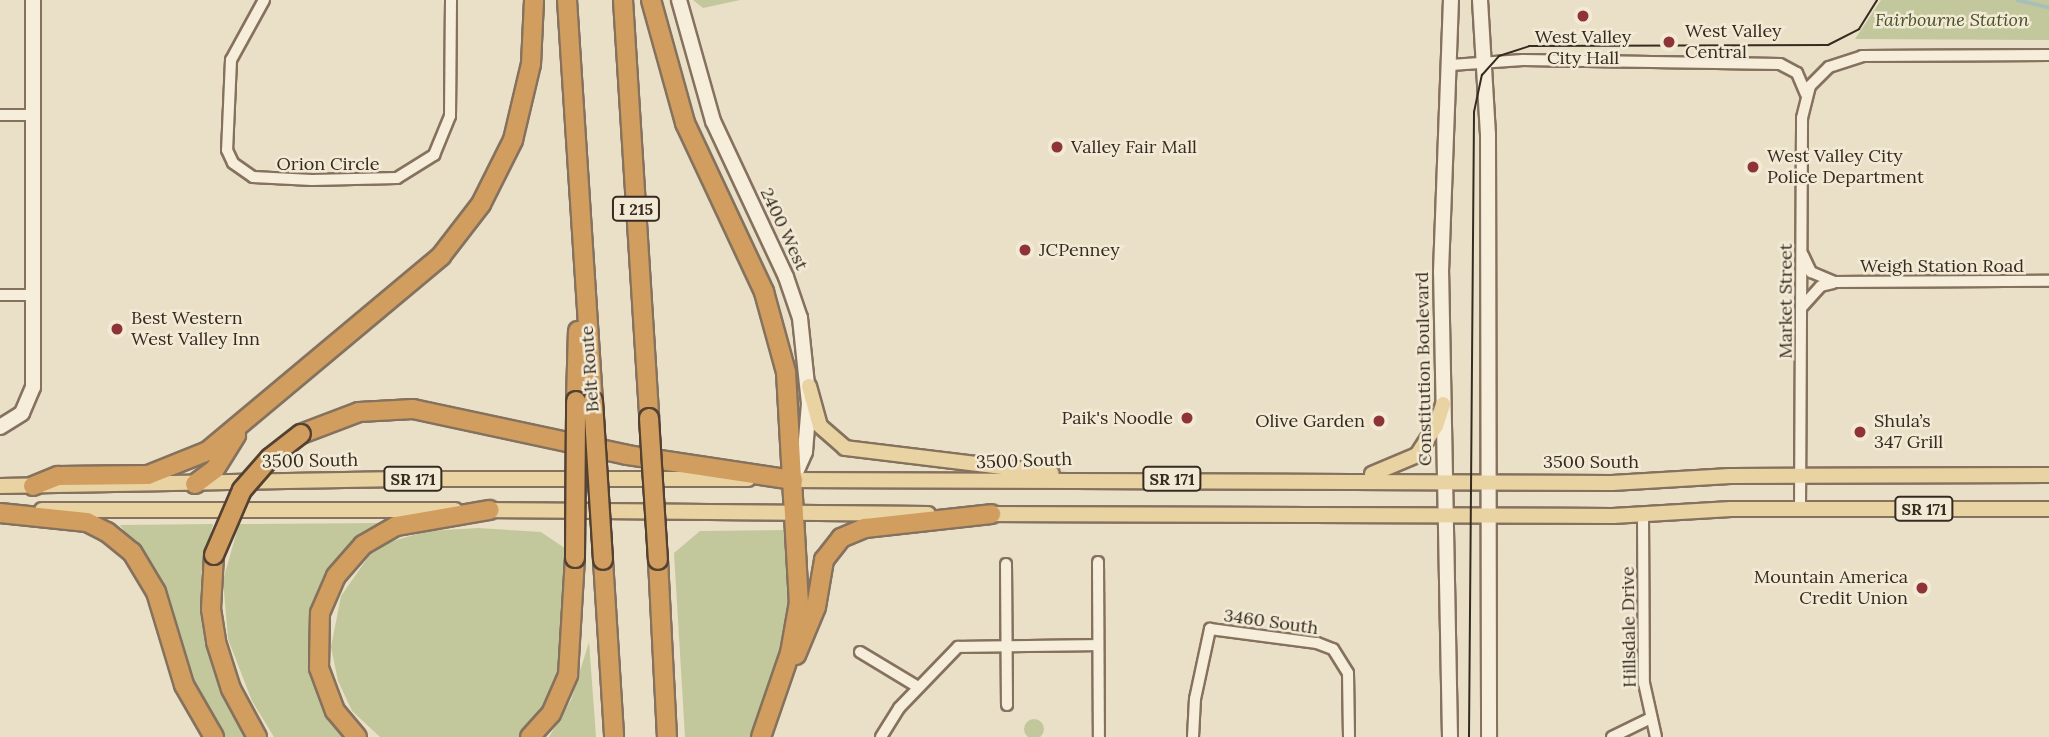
<!DOCTYPE html>
<meta charset="utf-8">
<style>
body{margin:0}
#map{position:relative;width:2049px;height:737px;overflow:hidden;background:#eadfc7;font-family:Lora,serif}
div>[style]{position:absolute}
[style*='--x']{left:calc(var(--x)*1px);top:calc(var(--y)*1px);width:calc(var(--w)*1px);rotate:calc(var(--a)*1deg)}
.green>*{inset:0;background:#c3c89c}
.round{border-radius:50%}
.stream>*{height:3.5px;margin:-1.75px;padding:0 1.75px;transform-origin:1.75px;border-radius:1.75px;background:#a8bfb8}
.roads{filter:drop-shadow(2px 0 #85725e) drop-shadow(-2px 0 #85725e) drop-shadow(0 2px #85725e) drop-shadow(0 -2px #85725e)}
.street>*{height:10px;margin:-5px;padding:0 5px;transform-origin:5px;border-radius:5px;background:#f6edda}
.secondary>*{height:14px;margin:-7px;padding:0 7px;transform-origin:7px;border-radius:7px;background:#f6edda}
.primary>*{height:14px;margin:-7px;padding:0 7px;transform-origin:7px;border-radius:7px;background:#ead3a3}
.highway>*{height:18px;margin:-9px;padding:0 9px;transform-origin:9px;border-radius:9px;background:#d19e60}
.tram>*{height:2px;margin:-1px;padding:0 1px;transform-origin:1px;border-radius:1px;background:#362b20}
.bridges{filter:drop-shadow(2px 0 #534132) drop-shadow(-2px 0 #534132) drop-shadow(0 2px #534132) drop-shadow(0 -2px #534132)}
.highway-bridge>*{height:18px;margin:-9px;padding:0 9px;transform-origin:9px;border-radius:9px;background:#d19e60}
.dots>*{width:19px;height:19px;translate:-50% -50%;box-sizing:border-box;border:4px solid #f3ead6;border-radius:50%}
span{translate:-50% -50%;white-space:nowrap;text-align:center;line-height:1.15;-webkit-text-stroke:5px #f3ead6;paint-order:stroke}
.shield-label span{padding:2px 5px;background:#f3ead6;border:2px solid;border-radius:5px;-webkit-text-stroke-width:0}
.shield-label{font-size:16px;color:#362b20;font-weight:700}
.park-label{font-size:18px;color:#475129;font-style:italic}
.poi-label{font-size:18px;color:#362b20}
.left{translate:0 -50%;text-align:left}
.right{translate:-100% -50%;text-align:right}
.street-label{font-size:18px;color:#362b20}
</style>
<div id="map">
<div class="green">
<div style="clip-path:polygon(693px 0,740px 0,703px 8px)"></div>
<div style="clip-path:polygon(1881px 0,2049px 0,2049px 40px,1855px 39px)"></div>
<div style="clip-path:polygon(383px 523px,336px 562px,312px 612px,347px 737px,274px 737px,252px 701px,228px 639px,223px 580px,239px 524px)"></div>
<div style="clip-path:polygon(213px 524px,201px 574px,204px 619px,252px 737px,224px 737px,198px 692px,161px 582px,120px 525px)"></div>
<div style="clip-path:polygon(478px 528px,541px 532px,569px 551px,566px 656px,553px 702px,522px 737px,380px 737px,352px 711px,338px 681px,331px 647px,341px 596px,371px 553px,389px 542px,428px 531px)"></div>
<div style="clip-path:polygon(789px 530px,790px 634px,755px 737px,685px 737px,674px 553px,700px 531px)"></div>
<div style="clip-path:polygon(589px 642px,596px 737px,549px 737px,571px 700px)"></div>
<div class="round" style="left:1024px;top:719px;width:20px;height:20px"></div>
</div>
<div class="stream">
<div style="--x:2018;--y:0;--w:32;--a:14"></div>
</div>
<div class="roads">
<div class="street">
<div style="--x:264;--y:0;--w:68;--a:118.8"></div>
<div style="--x:231;--y:60;--w:90;--a:92.5"></div>
<div style="--x:227;--y:150;--w:14;--a:65"></div>
<div style="--x:233;--y:163;--w:24;--a:35"></div>
<div style="--x:253;--y:177;--w:59;--a:2.9"></div>
<div style="--x:312;--y:180;--w:85;--a:-1.3"></div>
<div style="--x:397;--y:178;--w:44;--a:-31.9"></div>
<div style="--x:434;--y:155;--w:42;--a:-67.7"></div>
<div style="--x:450;--y:116;--w:116;--a:-89.5"></div>
<div style="--x:1451;--y:65;--w:72;--a:-4"></div>
<div style="--x:1523;--y:60;--w:257;--a:0.9"></div>
<div style="--x:1780;--y:64;--w:19;--a:28"></div>
<div style="--x:1797;--y:73;--w:23;--a:67"></div>
<div style="--x:0;--y:115;--w:33;--a:0"></div>
<div style="--x:1803;--y:255;--w:19;--a:65"></div>
<div style="--x:1811;--y:272;--w:25;--a:23"></div>
<div style="--x:1834;--y:282;--w:215;--a:-0.3"></div>
<div style="--x:0;--y:295;--w:33;--a:0"></div>
<div style="--x:1802;--y:307;--w:28;--a:-48"></div>
<div style="--x:1821;--y:286;--w:12;--a:-14"></div>
<div style="--x:1800;--y:509;--w:391;--a:-89.7"></div>
<div style="--x:1802;--y:118;--w:33;--a:-76"></div>
<div style="--x:1810;--y:86;--w:27;--a:-45"></div>
<div style="--x:1829;--y:67;--w:35;--a:-18"></div>
<div style="--x:1862;--y:56;--w:187;--a:-0.3"></div>
<div style="--x:1643;--y:515;--w:168;--a:89.7"></div>
<div style="--x:1644;--y:683;--w:55;--a:77.5"></div>
<div style="--x:1098;--y:562;--w:175;--a:89.7"></div>
<div style="--x:1006;--y:564;--w:141;--a:89.6"></div>
<div style="--x:860;--y:652;--w:68;--a:31.1"></div>
<div style="--x:881;--y:737;--w:34;--a:-58"></div>
<div style="--x:899;--y:708;--w:85;--a:-46"></div>
<div style="--x:958;--y:647;--w:140;--a:-0.8"></div>
<div style="--x:1193;--y:737;--w:38;--a:-87"></div>
<div style="--x:1195;--y:699;--w:72;--a:-77.9"></div>
<div style="--x:1210;--y:629;--w:108;--a:7.5"></div>
<div style="--x:1317;--y:643;--w:17;--a:21"></div>
<div style="--x:1333;--y:649;--w:28;--a:58"></div>
<div style="--x:1348;--y:673;--w:64;--a:89.1"></div>
<div style="--x:1612;--y:737;--w:41;--a:-25.9"></div>
</div>
<div class="secondary">
<div style="--x:679;--y:0;--w:126;--a:74.3"></div>
<div style="--x:713;--y:121;--w:172;--a:64.9"></div>
<div style="--x:786;--y:277;--w:43;--a:71.1"></div>
<div style="--x:800;--y:318;--w:85;--a:84"></div>
<div style="--x:809;--y:403;--w:49;--a:94.7"></div>
<div style="--x:805;--y:452;--w:30;--a:114"></div>
<div style="--x:1480;--y:0;--w:135;--a:86.6"></div>
<div style="--x:1488;--y:135;--w:602;--a:89.9"></div>
<div style="--x:0;--y:427;--w:26;--a:-32"></div>
<div style="--x:22;--y:413;--w:28;--a:-67"></div>
<div style="--x:33;--y:387;--w:387;--a:-90"></div>
<div style="--x:1450;--y:737;--w:465;--a:-91.1"></div>
<div style="--x:1441;--y:272;--w:272;--a:-87.9"></div>
</div>
<div class="primary">
<div style="--x:809;--y:386;--w:41;--a:74.6"></div>
<div style="--x:820;--y:426;--w:33;--a:41"></div>
<div style="--x:845;--y:448;--w:208;--a:6.9"></div>
<div style="--x:1372;--y:474;--w:49;--a:-22.9"></div>
<div style="--x:1417;--y:455;--w:35;--a:-57"></div>
<div style="--x:1436;--y:426;--w:23;--a:-72"></div>
<div style="--x:785;--y:480;--w:827;--a:0.21"></div>
<div style="--x:1612;--y:483;--w:118;--a:-3.4"></div>
<div style="--x:1730;--y:476;--w:319;--a:-0.2"></div>
<div style="--x:0;--y:486;--w:402;--a:-1"></div>
<div style="--x:402;--y:479;--w:346;--a:0"></div>
<div style="--x:42;--y:510;--w:413;--a:0"></div>
<div style="--x:479;--y:510;--w:449;--a:0.5"></div>
<div style="--x:983;--y:514;--w:630;--a:0.18"></div>
<div style="--x:1613;--y:516;--w:118;--a:-3.4"></div>
<div style="--x:1731;--y:509;--w:318;--a:0"></div>
</div>
<div class="highway">
<div style="--x:567;--y:0;--w:402;--a:86.3"></div>
<div style="--x:623;--y:0;--w:419;--a:86.4"></div>
<div style="--x:651;--y:0;--w:128;--a:74.5"></div>
<div style="--x:685;--y:123;--w:187;--a:64.9"></div>
<div style="--x:764;--y:292;--w:83;--a:74.6"></div>
<div style="--x:786;--y:372;--w:230;--a:86.8"></div>
<div style="--x:799;--y:602;--w:52;--a:100"></div>
<div style="--x:790;--y:653;--w:89;--a:109"></div>
<div style="--x:576;--y:401;--w:70;--a:-88.4"></div>
<div style="--x:301;--y:434;--w:62;--a:-20.8"></div>
<div style="--x:359;--y:412;--w:54;--a:-3.2"></div>
<div style="--x:413;--y:409;--w:219;--a:12.1"></div>
<div style="--x:627;--y:455;--w:168;--a:8.6"></div>
<div style="--x:195;--y:484;--w:25;--a:-37"></div>
<div style="--x:215;--y:469;--w:40;--a:-58"></div>
<div style="--x:33;--y:486;--w:27;--a:-22"></div>
<div style="--x:58;--y:476;--w:90;--a:-0.6"></div>
<div style="--x:148;--y:475;--w:65;--a:-21.8"></div>
<div style="--x:208;--y:451;--w:304;--a:-39.9"></div>
<div style="--x:441;--y:256;--w:66;--a:-52.4"></div>
<div style="--x:481;--y:204;--w:72;--a:-63.4"></div>
<div style="--x:513;--y:140;--w:78;--a:-76.7"></div>
<div style="--x:531;--y:64;--w:64;--a:-87.3"></div>
<div style="--x:0;--y:513;--w:87;--a:5.9"></div>
<div style="--x:87;--y:522;--w:22;--a:27"></div>
<div style="--x:107;--y:532;--w:32;--a:39"></div>
<div style="--x:132;--y:552;--w:47;--a:59"></div>
<div style="--x:156;--y:592;--w:97;--a:73.2"></div>
<div style="--x:184;--y:685;--w:60;--a:60"></div>
<div style="--x:214;--y:555;--w:54;--a:93.2"></div>
<div style="--x:211;--y:609;--w:33;--a:81"></div>
<div style="--x:216;--y:642;--w:49;--a:72.3"></div>
<div style="--x:231;--y:689;--w:55;--a:61.6"></div>
<div style="--x:603;--y:560;--w:177;--a:86.4"></div>
<div style="--x:658;--y:560;--w:177;--a:87.1"></div>
<div style="--x:796;--y:655;--w:52;--a:-67.4"></div>
<div style="--x:816;--y:607;--w:48;--a:-80.3"></div>
<div style="--x:824;--y:560;--w:28;--a:-52"></div>
<div style="--x:841;--y:538;--w:26;--a:-23"></div>
<div style="--x:865;--y:528;--w:127;--a:-6.3"></div>
<div style="--x:357;--y:737;--w:34;--a:-130"></div>
<div style="--x:335;--y:711;--w:46;--a:-110.4"></div>
<div style="--x:319;--y:668;--w:55;--a:-89"></div>
<div style="--x:320;--y:613;--w:40;--a:-66.6"></div>
<div style="--x:336;--y:576;--w:41;--a:-48.9"></div>
<div style="--x:363;--y:545;--w:38;--a:-30"></div>
<div style="--x:396;--y:526;--w:95;--a:-9.7"></div>
<div style="--x:530;--y:737;--w:31;--a:-48"></div>
<div style="--x:551;--y:714;--w:43;--a:-66.4"></div>
<div style="--x:568;--y:675;--w:117;--a:-86.6"></div>
</div>
</div>
<div class="tram">
<div style="--x:1469;--y:737;--w:625;--a:-89.54"></div>
<div style="--x:1474;--y:112;--w:38;--a:-78"></div>
<div style="--x:1482;--y:75;--w:25;--a:-48"></div>
<div style="--x:1499;--y:56;--w:32;--a:-18"></div>
<div style="--x:1529;--y:46;--w:299;--a:-0.2"></div>
<div style="--x:1828;--y:45;--w:35;--a:-27"></div>
<div style="--x:1859;--y:29;--w:34;--a:-58"></div>
</div>
<div class="bridges">
<div class="highway-bridge">
<div style="--x:593;--y:401;--w:159;--a:86.4"></div>
<div style="--x:649;--y:418;--w:142;--a:86.4"></div>
<div style="--x:214;--y:555;--w:71;--a:-66.7"></div>
<div style="--x:242;--y:490;--w:43;--a:-48.8"></div>
<div style="--x:270;--y:458;--w:39;--a:-38"></div>
<div style="--x:575;--y:558;--w:157;--a:-89.6"></div>
</div>
</div>
<div class="dots">
<div style="left:1583px;top:16px;background:#8e3436"></div>
<div style="left:1669px;top:42px;background:#8e3436"></div>
<div style="left:1057px;top:147px;background:#8e3436"></div>
<div style="left:1753px;top:167px;background:#8e3436"></div>
<div style="left:1025px;top:250px;background:#8e3436"></div>
<div style="left:117px;top:329px;background:#8e3436"></div>
<div style="left:1187px;top:418px;background:#8e3436"></div>
<div style="left:1379px;top:421px;background:#8e3436"></div>
<div style="left:1860px;top:432px;background:#8e3436"></div>
<div style="left:1922px;top:588px;background:#8e3436"></div>
</div>
<div class="shield-label">
<span style="left:636px;top:209px">I 215</span>
<span style="left:413px;top:479px">SR 171</span>
<span style="left:1172px;top:479px">SR 171</span>
<span style="left:1924px;top:509px">SR 171</span>
</div>
<div class="park-label">
<span style="left:1952px;top:20px">Fairbourne Station</span>
</div>
<div class="poi-label">
<span class="left" style="left:1685px;top:42px">West Valley<br>Central</span>
<span style="left:1583px;top:48px">West Valley<br>City Hall</span>
<span class="left" style="left:1071px;top:147px">Valley Fair Mall</span>
<span class="left" style="left:1767px;top:167px">West Valley City<br>Police Department</span>
<span class="left" style="left:1039px;top:250px">JCPenney</span>
<span class="left" style="left:131px;top:329px">Best Western<br>West Valley Inn</span>
<span class="right" style="left:1173px;top:418px">Paik's Noodle</span>
<span class="right" style="left:1365px;top:421px">Olive Garden</span>
<span class="left" style="left:1874px;top:432px">Shula’s<br>347 Grill</span>
<span class="right" style="left:1908px;top:588px">Mountain America<br>Credit Union</span>
</div>
<div class="street-label">
<span style="left:328px;top:164px">Orion Circle</span>
<span style="left:784px;top:229px;rotate:65deg">2400 West</span>
<span style="left:1942px;top:266px">Weigh Station Road</span>
<span style="left:1786px;top:301px;rotate:-90deg">Market Street</span>
<span style="left:590px;top:369px;rotate:-94deg">Belt Route</span>
<span style="left:1424px;top:369px;rotate:-91deg">Constitution Boulevard</span>
<span style="left:310px;top:461px;rotate:-1deg">3500 South</span>
<span style="left:1024px;top:461px;rotate:-2deg">3500 South</span>
<span style="left:1591px;top:462px">3500 South</span>
<span style="left:1271px;top:622px;rotate:8deg">3460 South</span>
<span style="left:1629px;top:627px;rotate:-91deg">Hillsdale Drive</span>
</div>
</div>
